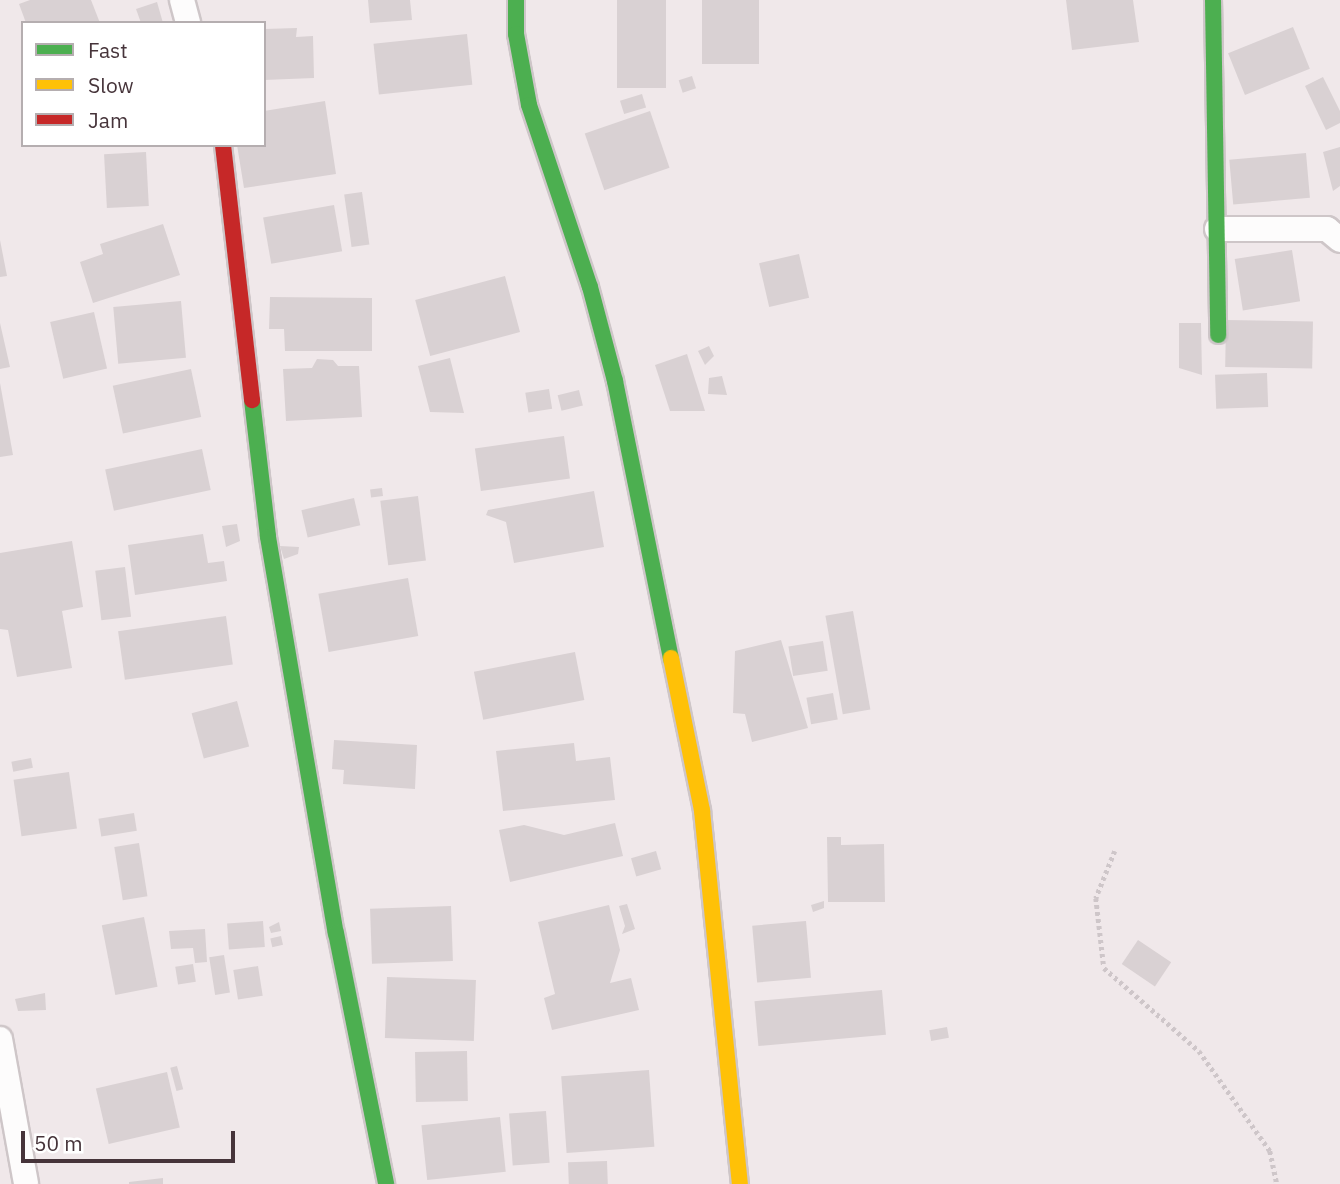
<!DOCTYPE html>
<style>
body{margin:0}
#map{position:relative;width:1340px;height:1184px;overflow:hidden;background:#f0e8ea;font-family:"IBM Plex Sans",sans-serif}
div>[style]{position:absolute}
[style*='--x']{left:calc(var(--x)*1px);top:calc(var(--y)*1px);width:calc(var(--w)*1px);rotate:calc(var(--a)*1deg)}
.building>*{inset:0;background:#d9d1d3;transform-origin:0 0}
.path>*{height:4.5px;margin-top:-2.25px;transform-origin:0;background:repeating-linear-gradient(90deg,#cec6c9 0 3.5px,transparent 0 7px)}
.roads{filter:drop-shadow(2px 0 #cec6c8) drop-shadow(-2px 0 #cec6c8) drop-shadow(0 2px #cec6c8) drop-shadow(0 -2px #cec6c8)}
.street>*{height:24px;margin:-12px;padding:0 12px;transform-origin:12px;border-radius:12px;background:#fdfcfc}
.fast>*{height:16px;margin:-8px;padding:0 8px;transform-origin:8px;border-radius:8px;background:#4caf50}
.slow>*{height:16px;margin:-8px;padding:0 8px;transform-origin:8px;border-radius:8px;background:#ffc107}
.jam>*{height:16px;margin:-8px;padding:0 8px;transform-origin:8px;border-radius:8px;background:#c62828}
span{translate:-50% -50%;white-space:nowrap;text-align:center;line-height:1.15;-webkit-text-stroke:5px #fff;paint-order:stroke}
.legend{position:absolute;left:21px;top:21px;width:245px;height:126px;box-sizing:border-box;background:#fff;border:2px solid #b5aeb0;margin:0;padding:9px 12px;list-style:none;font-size:21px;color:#46343a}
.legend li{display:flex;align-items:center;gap:14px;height:35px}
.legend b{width:35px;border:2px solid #b5aeb0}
.scale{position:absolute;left:21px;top:1131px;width:214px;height:32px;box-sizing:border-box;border:4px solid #46343a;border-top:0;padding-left:9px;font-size:21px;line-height:24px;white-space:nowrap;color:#46343a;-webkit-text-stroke:5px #fff;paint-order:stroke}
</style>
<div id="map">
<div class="building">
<div style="clip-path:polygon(30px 0,91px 0,100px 23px,26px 23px,19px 4px)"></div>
<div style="clip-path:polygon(368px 0,410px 0,412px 20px,370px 23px)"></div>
<div style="left:617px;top:0;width:49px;height:88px"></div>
<div style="left:702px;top:0;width:57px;height:64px"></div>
<div style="clip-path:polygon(1066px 0,1133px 0,1139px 42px,1072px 50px)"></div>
<div style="clip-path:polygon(157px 2px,163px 23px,141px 23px,136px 9px)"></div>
<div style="left:1293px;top:27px;width:45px;height:70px;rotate:68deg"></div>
<div style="clip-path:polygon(297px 28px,296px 37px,313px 36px,314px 78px,264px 80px,264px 29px)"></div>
<div style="left:467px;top:34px;width:51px;height:94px;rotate:84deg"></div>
<div style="left:692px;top:76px;width:13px;height:14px;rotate:72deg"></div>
<div style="clip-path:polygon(1323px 77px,1340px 111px,1340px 123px,1326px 130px,1305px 86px)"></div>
<div style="left:642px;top:94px;width:14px;height:23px;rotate:73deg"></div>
<div style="clip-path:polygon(325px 101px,336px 174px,244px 188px,237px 145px,264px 145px,264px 111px)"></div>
<div style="left:650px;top:111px;width:60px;height:69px;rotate:71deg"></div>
<div style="clip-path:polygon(1340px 147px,1340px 186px,1333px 191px,1323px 152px)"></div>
<div style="left:146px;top:152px;width:54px;height:42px;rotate:87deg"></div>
<div style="left:1306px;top:153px;width:45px;height:77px;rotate:85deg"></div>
<div style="left:362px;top:192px;width:53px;height:18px;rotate:82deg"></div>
<div style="left:334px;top:205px;width:47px;height:72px;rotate:80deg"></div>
<div style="clip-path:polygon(163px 224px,180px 275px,93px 303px,80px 262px,103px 254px,100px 244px)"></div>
<div style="clip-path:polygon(0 240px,7px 276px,0 277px)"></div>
<div style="left:1292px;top:250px;width:52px;height:58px;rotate:81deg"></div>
<div style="left:799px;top:254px;width:45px;height:41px;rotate:77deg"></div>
<div style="left:505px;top:276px;width:58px;height:93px;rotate:75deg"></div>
<div style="clip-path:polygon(270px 297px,372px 298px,372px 351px,285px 351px,284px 329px,269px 329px)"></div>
<div style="left:181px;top:301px;width:57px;height:68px;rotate:85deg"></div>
<div style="left:94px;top:312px;width:58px;height:45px;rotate:77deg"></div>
<div style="left:1226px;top:320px;width:87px;height:47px;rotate:1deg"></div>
<div style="clip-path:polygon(0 323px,10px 367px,0 369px)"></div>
<div style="clip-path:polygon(1179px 323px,1201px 323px,1202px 375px,1179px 368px)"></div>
<div style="clip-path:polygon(709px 346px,714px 356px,705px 365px,698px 351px)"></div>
<div style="clip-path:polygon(687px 354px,705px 411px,670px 411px,655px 365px)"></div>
<div style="clip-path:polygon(450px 358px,464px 413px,430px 412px,418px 366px)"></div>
<div style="clip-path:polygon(317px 359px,333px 360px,338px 366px,359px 366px,362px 417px,286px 421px,283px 369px,312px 368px)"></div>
<div style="left:191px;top:369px;width:49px;height:80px;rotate:78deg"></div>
<div style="left:1267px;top:373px;width:34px;height:52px;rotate:88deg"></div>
<div style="clip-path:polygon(722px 376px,727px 395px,708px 394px,709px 378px)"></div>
<div style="clip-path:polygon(0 383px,13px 455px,0 457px)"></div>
<div style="left:549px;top:389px;width:20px;height:24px;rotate:81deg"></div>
<div style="left:579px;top:390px;width:16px;height:22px;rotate:76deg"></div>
<div style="left:564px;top:436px;width:43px;height:90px;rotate:82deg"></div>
<div style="left:202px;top:449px;width:42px;height:99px;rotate:78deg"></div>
<div style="left:382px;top:488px;width:8px;height:12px;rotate:83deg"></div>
<div style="clip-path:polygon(594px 491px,604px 547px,514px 563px,506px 522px,486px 515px,488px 510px)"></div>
<div style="left:418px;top:496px;width:65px;height:38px;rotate:83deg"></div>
<div style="left:354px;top:498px;width:28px;height:54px;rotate:77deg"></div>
<div style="clip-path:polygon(237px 524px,240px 541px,226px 547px,222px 526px)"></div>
<div style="clip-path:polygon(203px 534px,208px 563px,224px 561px,227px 581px,135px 595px,128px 545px)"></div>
<div style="clip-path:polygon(72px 541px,83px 607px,62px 611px,72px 668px,17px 677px,8px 630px,0 629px,0 553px)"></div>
<div style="clip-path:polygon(280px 546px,299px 547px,298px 554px,284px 559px)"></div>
<div style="left:125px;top:567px;width:50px;height:30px;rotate:83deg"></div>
<div style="left:408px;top:578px;width:59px;height:91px;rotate:80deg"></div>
<div style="left:853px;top:611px;width:100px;height:28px;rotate:80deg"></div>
<div style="left:226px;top:616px;width:49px;height:109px;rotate:82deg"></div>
<div style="clip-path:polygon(781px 640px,808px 728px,752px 742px,745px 714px,733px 713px,735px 651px)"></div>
<div style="left:823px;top:641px;width:30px;height:35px;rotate:81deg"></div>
<div style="left:575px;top:652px;width:49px;height:103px;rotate:79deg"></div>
<div style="left:833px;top:693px;width:27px;height:27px;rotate:80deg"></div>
<div style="left:237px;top:701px;width:47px;height:47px;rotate:75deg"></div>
<div style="clip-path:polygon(334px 740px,417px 745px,415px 789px,343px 784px,344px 770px,332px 769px)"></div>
<div style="clip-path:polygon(574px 743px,576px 761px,610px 757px,615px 800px,503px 811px,496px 751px)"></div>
<div style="left:31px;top:758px;width:10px;height:20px;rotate:79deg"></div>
<div style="left:69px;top:772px;width:57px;height:56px;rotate:82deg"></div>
<div style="left:134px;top:813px;width:18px;height:36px;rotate:81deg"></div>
<div style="clip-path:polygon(615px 823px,623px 856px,510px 882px,499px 830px,524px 825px,564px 835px)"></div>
<div style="clip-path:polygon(827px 837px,841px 837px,841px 845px,884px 844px,885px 902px,828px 902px)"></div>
<div style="left:139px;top:843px;width:54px;height:25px;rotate:81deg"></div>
<div style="left:656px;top:851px;width:19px;height:26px;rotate:74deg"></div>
<div style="clip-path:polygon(824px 901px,824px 908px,813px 912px,811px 905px)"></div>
<div style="clip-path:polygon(627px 904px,635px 929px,622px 934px,625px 926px,619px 906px)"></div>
<div style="clip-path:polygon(609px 905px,620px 950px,610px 983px,631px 978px,639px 1010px,552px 1030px,544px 998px,555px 994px,538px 922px)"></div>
<div style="left:451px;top:906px;width:55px;height:81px;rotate:88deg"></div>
<div style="left:144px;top:917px;width:71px;height:43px;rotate:79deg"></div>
<div style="left:263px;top:921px;width:26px;height:36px;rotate:86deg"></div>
<div style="left:806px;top:921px;width:57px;height:54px;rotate:85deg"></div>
<div style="clip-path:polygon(279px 922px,281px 931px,271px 933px,269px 927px)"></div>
<div style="clip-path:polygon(205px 929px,207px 962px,195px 963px,193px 948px,171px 949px,169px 931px)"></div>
<div style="left:281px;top:936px;width:9px;height:11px;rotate:77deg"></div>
<div style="left:1138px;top:940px;width:40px;height:29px;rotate:34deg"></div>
<div style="left:224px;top:955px;width:38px;height:15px;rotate:81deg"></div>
<div style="left:193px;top:964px;width:18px;height:18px;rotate:81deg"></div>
<div style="left:258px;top:966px;width:30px;height:25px;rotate:81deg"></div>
<div style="left:387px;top:977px;width:89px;height:61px;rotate:2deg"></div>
<div style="left:882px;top:990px;width:45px;height:128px;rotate:85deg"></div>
<div style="clip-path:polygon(45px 993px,46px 1010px,18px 1011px,15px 999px)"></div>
<div style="left:947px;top:1027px;width:11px;height:18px;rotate:80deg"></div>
<div style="left:467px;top:1051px;width:50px;height:52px;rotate:89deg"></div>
<div style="left:177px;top:1066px;width:24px;height:7px;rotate:75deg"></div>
<div style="left:649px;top:1070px;width:77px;height:88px;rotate:86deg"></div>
<div style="left:167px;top:1072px;width:57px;height:73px;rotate:77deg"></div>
<div style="left:546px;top:1111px;width:52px;height:37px;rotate:86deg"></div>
<div style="left:500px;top:1117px;width:55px;height:79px;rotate:84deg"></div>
<div style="left:607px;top:1161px;width:23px;height:39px;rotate:88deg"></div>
<div style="clip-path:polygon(163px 1178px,163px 1184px,129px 1184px,129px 1182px)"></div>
</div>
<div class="path">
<div style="--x:1115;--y:851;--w:51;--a:112"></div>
<div style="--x:1096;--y:898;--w:70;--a:83.5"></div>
<div style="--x:1104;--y:968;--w:126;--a:41.1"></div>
<div style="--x:1199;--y:1051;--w:123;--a:54.6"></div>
<div style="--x:1270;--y:1151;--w:34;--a:78"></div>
</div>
<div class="roads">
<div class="street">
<div style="--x:182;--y:0;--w:24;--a:75"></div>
<div style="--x:1217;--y:229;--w:110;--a:0"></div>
<div style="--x:1327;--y:229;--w:17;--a:40"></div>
<div style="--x:0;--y:1039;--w:147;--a:79.8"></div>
</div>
<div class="fast">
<div style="--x:516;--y:0;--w:34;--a:90"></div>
<div style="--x:516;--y:34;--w:72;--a:79.6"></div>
<div style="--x:529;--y:105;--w:192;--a:71.5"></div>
<div style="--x:590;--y:287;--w:97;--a:75.1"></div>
<div style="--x:615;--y:381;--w:283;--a:78.6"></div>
<div style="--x:1213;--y:0;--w:335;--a:89.1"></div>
<div style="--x:252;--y:400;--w:138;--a:83.3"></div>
<div style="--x:268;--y:537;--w:402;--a:80.3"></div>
<div style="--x:336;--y:933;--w:256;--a:78.7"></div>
</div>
<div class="slow">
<div style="--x:671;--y:658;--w:156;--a:78.5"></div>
<div style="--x:702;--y:811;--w:375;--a:84.2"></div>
</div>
<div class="jam">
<div style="--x:223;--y:145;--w:257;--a:83.5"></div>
</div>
</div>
<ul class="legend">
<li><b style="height:9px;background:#4caf50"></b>Fast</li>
<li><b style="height:9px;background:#ffc107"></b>Slow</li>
<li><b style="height:9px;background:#c62828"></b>Jam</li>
</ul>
<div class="scale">50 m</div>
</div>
